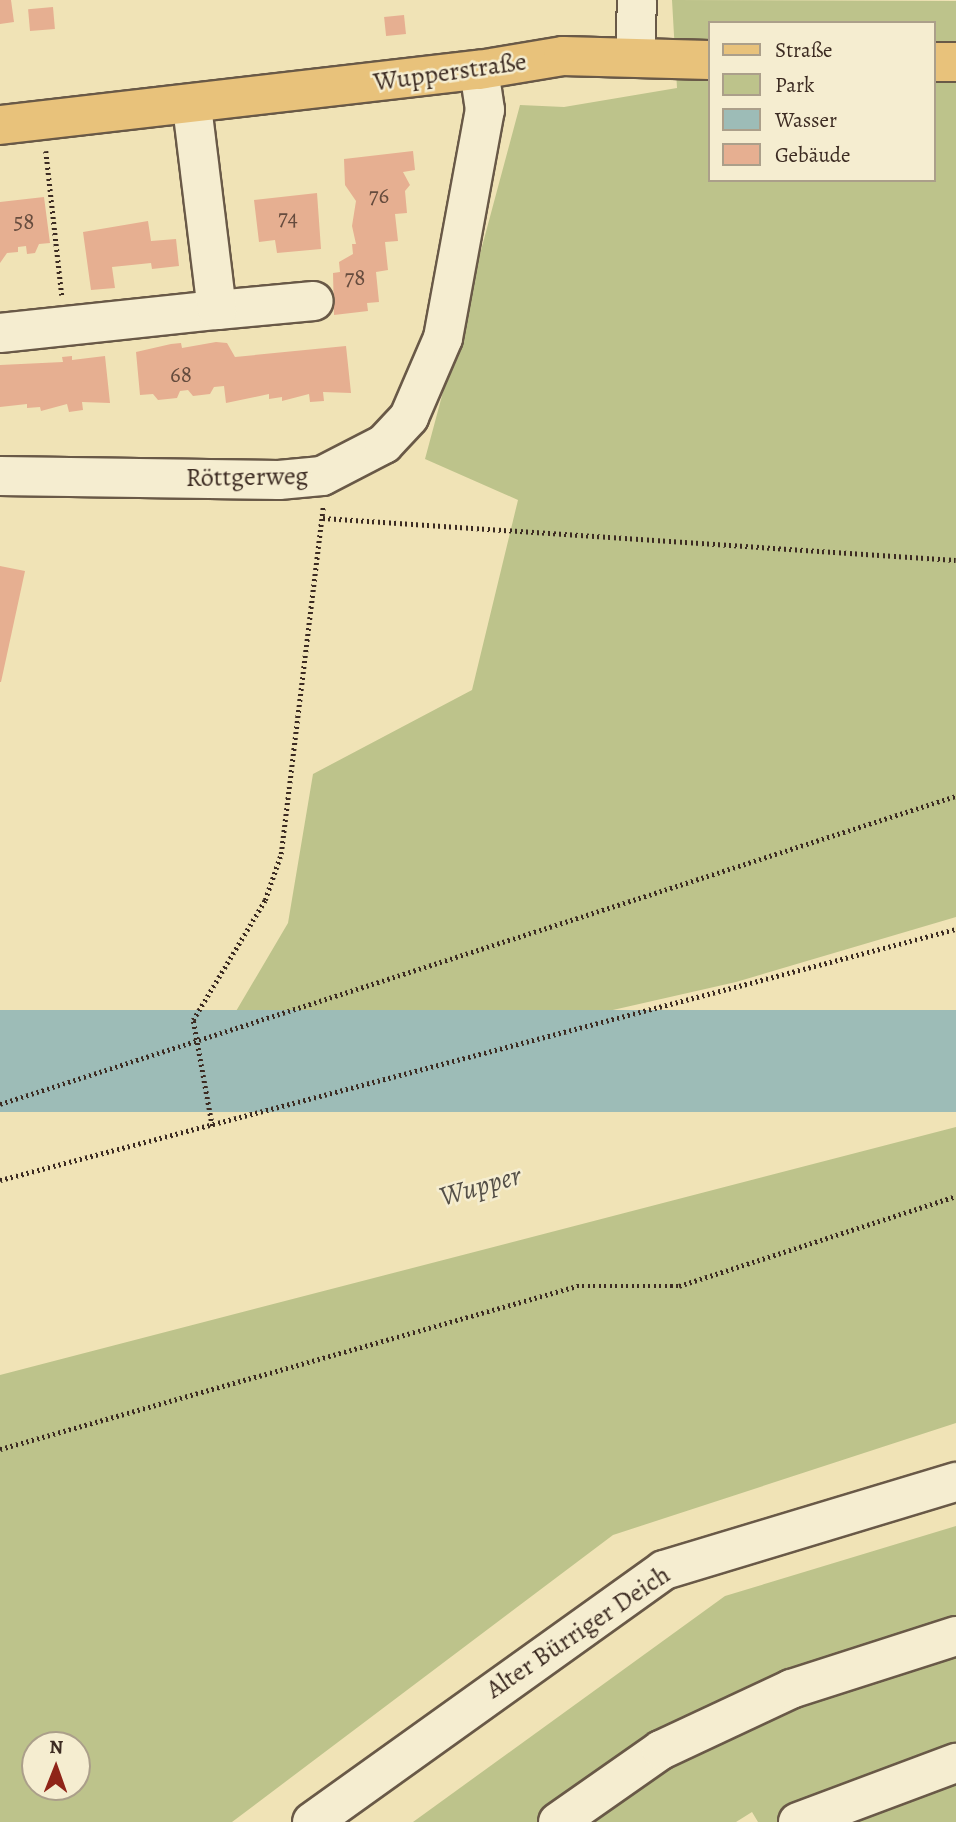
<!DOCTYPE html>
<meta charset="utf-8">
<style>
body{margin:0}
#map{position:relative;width:956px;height:1822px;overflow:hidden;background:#f0e3b6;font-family:Alegreya,serif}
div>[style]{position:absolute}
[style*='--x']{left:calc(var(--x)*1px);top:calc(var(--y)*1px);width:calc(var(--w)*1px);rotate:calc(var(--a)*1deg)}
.green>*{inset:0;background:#bdc38b}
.water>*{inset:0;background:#9dbcb7;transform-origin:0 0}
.building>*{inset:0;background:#e6af91;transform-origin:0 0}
.path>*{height:4.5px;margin-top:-2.25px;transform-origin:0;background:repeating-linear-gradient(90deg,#3c2b22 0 2px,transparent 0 5.5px)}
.roads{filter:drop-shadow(2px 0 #695947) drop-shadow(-2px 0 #695947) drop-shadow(0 2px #695947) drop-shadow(0 -2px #695947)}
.minor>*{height:38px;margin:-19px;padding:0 19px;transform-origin:19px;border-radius:19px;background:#f5edd0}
.major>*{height:38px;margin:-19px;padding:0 19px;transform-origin:19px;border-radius:19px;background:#e8c27b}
span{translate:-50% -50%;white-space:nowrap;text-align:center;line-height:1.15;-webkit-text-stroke:5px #f5edd0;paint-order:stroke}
.number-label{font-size:23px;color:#664c3e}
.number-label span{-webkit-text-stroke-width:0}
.street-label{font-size:26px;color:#3c2b22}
.water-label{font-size:28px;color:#544f47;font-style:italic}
.legend{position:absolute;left:708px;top:21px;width:228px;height:161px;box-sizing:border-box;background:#f5edd0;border:2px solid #ab9f8a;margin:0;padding:9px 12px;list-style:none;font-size:21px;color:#3c2b22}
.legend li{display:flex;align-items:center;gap:14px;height:35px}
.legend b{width:35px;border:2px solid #ab9f8a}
.north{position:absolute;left:21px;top:1731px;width:70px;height:70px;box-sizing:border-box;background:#f5edd0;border:2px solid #ab9f8a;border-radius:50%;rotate:1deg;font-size:19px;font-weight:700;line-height:28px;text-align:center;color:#3c2b22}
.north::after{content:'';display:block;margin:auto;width:24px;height:32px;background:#8f2418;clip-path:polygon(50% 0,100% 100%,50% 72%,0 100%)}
</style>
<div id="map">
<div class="green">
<div style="clip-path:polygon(evenodd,672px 0,956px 1px,956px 917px,736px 982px,230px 1097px,219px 1040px,288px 923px,313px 774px,472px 690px,518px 500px,425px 459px,520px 105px,564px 107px,677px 88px,672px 0,709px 23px,933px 23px,933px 180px,709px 180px,709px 23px)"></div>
<div style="clip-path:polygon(evenodd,956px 1127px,956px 1423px,613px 1535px,232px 1822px,0 1822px,0 1375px,956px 1127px,77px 1745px,77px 1787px,35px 1787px,35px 1745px,77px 1745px)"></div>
<div style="clip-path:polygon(956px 1526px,956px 1822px,758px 1822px,752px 1812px,736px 1822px,413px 1822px,725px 1596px)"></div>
</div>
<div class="water">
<div style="left:956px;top:1010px;width:102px;height:988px;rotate:90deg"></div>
</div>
<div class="building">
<div style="clip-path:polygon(0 0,11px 0,14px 22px,0 24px)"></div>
<div style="left:53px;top:7px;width:22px;height:25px;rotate:85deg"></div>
<div style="left:404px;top:15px;width:19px;height:20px;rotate:84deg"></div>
<div style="clip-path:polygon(413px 151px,415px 170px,403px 172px,410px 185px,405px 191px,407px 213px,395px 214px,398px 241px,385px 242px,388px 270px,376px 272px,379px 302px,367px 303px,368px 311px,334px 315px,333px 273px,340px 272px,339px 262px,353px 254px,352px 244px,356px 244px,352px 226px,356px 201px,345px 185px,344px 159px)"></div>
<div style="clip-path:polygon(317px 193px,321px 249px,277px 253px,275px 240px,259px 242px,254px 200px)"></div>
<div style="clip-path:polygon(44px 197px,50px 243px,39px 244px,35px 253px,27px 254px,26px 246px,18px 247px,18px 252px,7px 253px,0 263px,0 202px)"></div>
<div style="clip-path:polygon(148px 221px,151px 241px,176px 239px,179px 266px,152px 269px,151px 263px,112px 267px,115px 288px,91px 290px,83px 232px)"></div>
<div style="clip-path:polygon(216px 342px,227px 343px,235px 357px,346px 346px,351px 393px,323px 392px,324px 401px,310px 402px,309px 394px,282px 401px,282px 397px,269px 399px,269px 394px,226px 403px,224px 386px,214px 387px,210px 394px,193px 396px,188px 390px,180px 391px,177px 398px,158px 400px,153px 394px,140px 395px,136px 352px,171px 344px,181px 343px,182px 348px)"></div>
<div style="clip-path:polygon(72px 356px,72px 360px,105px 356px,110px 403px,82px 402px,83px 410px,69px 412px,67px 404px,41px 411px,40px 407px,27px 408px,27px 404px,0 407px,0 365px,63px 362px,62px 357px)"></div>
<div style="clip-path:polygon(0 566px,25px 571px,1px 682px,0 682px)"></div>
</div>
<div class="path">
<div style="--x:46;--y:151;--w:145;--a:83.7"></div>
<div style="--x:323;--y:518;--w:634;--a:3.8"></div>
<div style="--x:0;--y:1104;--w:1004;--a:-17.86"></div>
<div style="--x:212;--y:1126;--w:108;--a:-100.2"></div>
<div style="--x:193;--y:1020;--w:140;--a:-59"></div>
<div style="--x:265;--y:900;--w:49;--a:-70.8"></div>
<div style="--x:281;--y:854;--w:350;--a:-83.1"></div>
<div style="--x:0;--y:1180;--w:988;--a:-14.71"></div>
<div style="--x:0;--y:1449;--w:600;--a:-15.77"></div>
<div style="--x:577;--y:1286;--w:102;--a:0"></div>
<div style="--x:679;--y:1286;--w:291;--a:-18"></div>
</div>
<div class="roads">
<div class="minor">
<div style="--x:635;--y:55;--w:55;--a:-87.9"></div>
<div style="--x:217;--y:310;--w:97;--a:-5.3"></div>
<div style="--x:0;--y:333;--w:218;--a:-6.1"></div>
<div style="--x:217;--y:310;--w:207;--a:-97"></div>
<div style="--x:0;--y:476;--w:279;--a:0.8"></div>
<div style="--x:279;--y:480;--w:43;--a:-5.3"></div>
<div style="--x:322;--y:476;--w:70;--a:-27.3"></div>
<div style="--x:384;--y:444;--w:37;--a:-47"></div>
<div style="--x:409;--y:417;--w:86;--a:-66.7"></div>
<div style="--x:443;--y:338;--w:232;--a:-79.6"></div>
<div style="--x:485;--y:110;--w:40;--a:-98.5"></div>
<div style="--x:312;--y:1822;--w:433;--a:-35.6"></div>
<div style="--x:664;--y:1570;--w:305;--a:-16.8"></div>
<div style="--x:558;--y:1822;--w:126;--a:-35"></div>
<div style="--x:661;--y:1750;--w:144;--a:-25.1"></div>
<div style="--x:791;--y:1689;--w:173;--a:-17.8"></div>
<div style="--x:798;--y:1822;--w:169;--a:-20.5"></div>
</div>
<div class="major">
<div style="--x:933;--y:62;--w:23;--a:0"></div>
<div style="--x:0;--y:125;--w:482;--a:-6.6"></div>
<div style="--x:479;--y:70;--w:85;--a:-9.5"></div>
<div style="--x:563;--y:56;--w:146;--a:1.6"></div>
</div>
</div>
<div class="number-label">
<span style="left:379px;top:196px">76</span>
<span style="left:288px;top:218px">74</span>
<span style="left:24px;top:222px">58</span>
<span style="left:355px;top:278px">78</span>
<span style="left:181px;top:375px">68</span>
</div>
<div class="street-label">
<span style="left:450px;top:72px;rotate:-8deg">Wupperstraße</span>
<span style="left:247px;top:477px;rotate:-1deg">Röttgerweg</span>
<span style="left:578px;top:1632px;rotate:-34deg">Alter Bürriger Deich</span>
</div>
<div class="water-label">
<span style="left:480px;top:1186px;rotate:-16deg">Wupper</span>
</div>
<ul class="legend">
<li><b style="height:9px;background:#e8c27b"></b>Straße</li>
<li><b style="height:19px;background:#bdc38b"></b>Park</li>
<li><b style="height:19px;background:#9dbcb7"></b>Wasser</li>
<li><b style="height:19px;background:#e6af91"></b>Gebäude</li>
</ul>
<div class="north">N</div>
</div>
